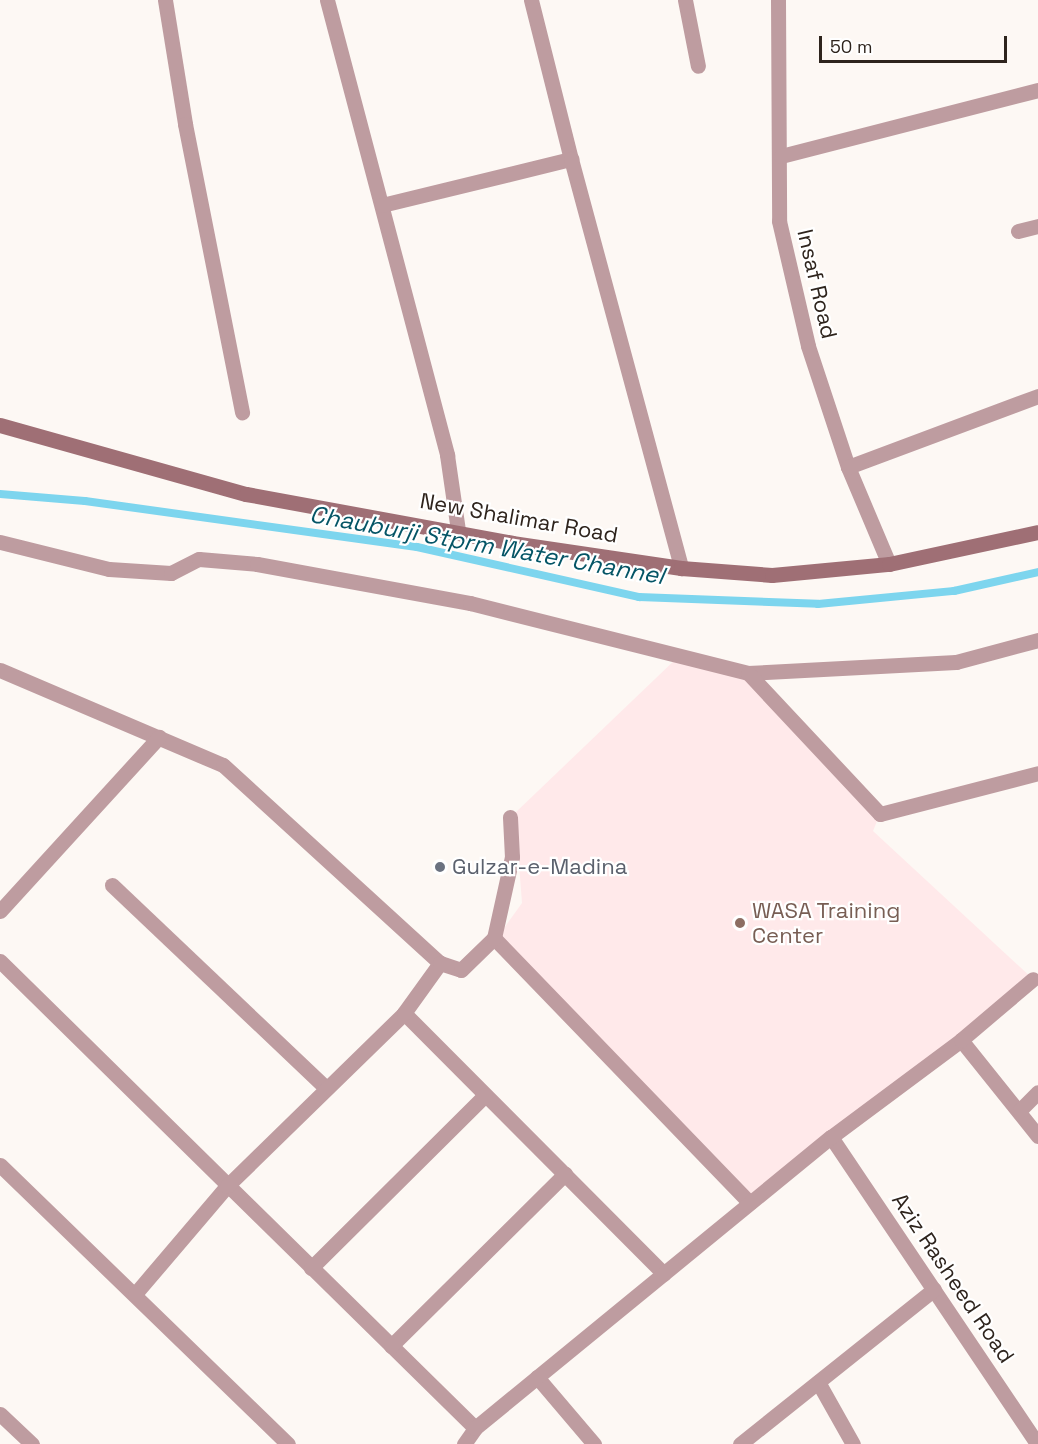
<!DOCTYPE html>
<style>
body{margin:0}
#map{position:relative;width:1038px;height:1444px;overflow:hidden;background:#fdf8f4;font-family:"Space Grotesk",sans-serif}
div>[style]{position:absolute}
[style*='--x']{left:calc(var(--x)*1px);top:calc(var(--y)*1px);width:calc(var(--w)*1px);rotate:calc(var(--a)*1deg)}
.education>*{inset:0;background:#ffe9ea}
.stream>*{height:8px;margin:-4px;padding:0 4px;transform-origin:4px;border-radius:4px;background:#7dd5ee}
.street>*{height:15px;margin:-7.5px;padding:0 7.5px;transform-origin:7.5px;border-radius:7.5px;background:#be9ca0}
.secondary>*{height:15px;margin:-7.5px;padding:0 7.5px;transform-origin:7.5px;border-radius:7.5px;background:#9f6f75}
.dots>*{width:16px;height:16px;translate:-50% -50%;box-sizing:border-box;border:3px solid #fff;border-radius:50%}
span{translate:-50% -50%;white-space:nowrap;text-align:center;line-height:1.15;-webkit-text-stroke:4.5px #fff;paint-order:stroke}
.street-label{font-size:22px;color:#2e241d}
.worship-label{font-size:22px;color:#5b616d}
.left{translate:0 -50%;text-align:left}
.education-label{font-size:22px;color:#785e54}
.water-label{font-size:24px;color:#055566;font-style:italic}
.scale{position:absolute;left:819px;top:36px;width:188px;height:27px;box-sizing:border-box;border:3px solid #2e241d;border-top:0;padding-left:8px;font-size:18px;line-height:21px;white-space:nowrap;color:#2e241d;-webkit-text-stroke:4px #fff;paint-order:stroke}
</style>
<div id="map">
<div class="education">
<div style="clip-path:polygon(679px 656px,748px 673px,880px 814px,873px 831px,1033px 979px,750px 1203px,494px 942px,522px 903px,515px 813px)"></div>
</div>
<div class="stream">
<div style="--x:0;--y:494;--w:85;--a:4.7"></div>
<div style="--x:85;--y:501;--w:335;--a:7.9"></div>
<div style="--x:417;--y:547;--w:228;--a:12.7"></div>
<div style="--x:639;--y:597;--w:179;--a:2.2"></div>
<div style="--x:818;--y:604;--w:137;--a:-5.5"></div>
<div style="--x:954;--y:591;--w:86;--a:-12.7"></div>
</div>
<div class="street">
<div style="--x:165;--y:0;--w:126;--a:80.8"></div>
<div style="--x:185;--y:124;--w:294;--a:78.8"></div>
<div style="--x:327;--y:0;--w:471;--a:75.2"></div>
<div style="--x:447;--y:455;--w:76;--a:81.7"></div>
<div style="--x:531;--y:0;--w:164;--a:75.9"></div>
<div style="--x:685;--y:0;--w:67;--a:78.9"></div>
<div style="--x:778;--y:0;--w:221;--a:89.7"></div>
<div style="--x:779;--y:221;--w:128;--a:76.9"></div>
<div style="--x:808;--y:346;--w:127;--a:71.7"></div>
<div style="--x:848;--y:467;--w:105;--a:67.1"></div>
<div style="--x:781;--y:156;--w:265;--a:-14.4"></div>
<div style="--x:382;--y:205;--w:195;--a:-13.7"></div>
<div style="--x:571;--y:159;--w:424;--a:74.9"></div>
<div style="--x:1018;--y:231;--w:21;--a:-14"></div>
<div style="--x:848;--y:467;--w:203;--a:-20.5"></div>
<div style="--x:0;--y:542;--w:112;--a:13.9"></div>
<div style="--x:109;--y:569;--w:62;--a:3.7"></div>
<div style="--x:171;--y:573;--w:31;--a:-27"></div>
<div style="--x:199;--y:559;--w:58;--a:4.9"></div>
<div style="--x:257;--y:564;--w:217;--a:10.4"></div>
<div style="--x:470;--y:603;--w:287;--a:14.1"></div>
<div style="--x:748;--y:673;--w:208;--a:-3"></div>
<div style="--x:956;--y:662;--w:85;--a:-15"></div>
<div style="--x:0;--y:670;--w:242;--a:23.1"></div>
<div style="--x:223;--y:765;--w:294;--a:42.4"></div>
<div style="--x:748;--y:673;--w:193;--a:46.9"></div>
<div style="--x:880;--y:814;--w:163;--a:-14.5"></div>
<div style="--x:112;--y:885;--w:295;--a:43.5"></div>
<div style="--x:0;--y:911;--w:236;--a:-47.6"></div>
<div style="--x:494;--y:938;--w:368;--a:46"></div>
<div style="--x:0;--y:961;--w:666;--a:44.51"></div>
<div style="--x:404;--y:1013;--w:368;--a:45.1"></div>
<div style="--x:961;--y:1040;--w:123;--a:51.3"></div>
<div style="--x:1020;--y:1110;--w:25;--a:-45"></div>
<div style="--x:831;--y:1137;--w:370;--a:56.1"></div>
<div style="--x:0;--y:1165;--w:401;--a:44.1"></div>
<div style="--x:311;--y:1268;--w:245;--a:-44.8"></div>
<div style="--x:135;--y:1294;--w:142;--a:-49.6"></div>
<div style="--x:227;--y:1186;--w:248;--a:-44.3"></div>
<div style="--x:404;--y:1013;--w:62;--a:-54.2"></div>
<div style="--x:440;--y:963;--w:22;--a:18"></div>
<div style="--x:461;--y:970;--w:46;--a:-44.1"></div>
<div style="--x:494;--y:938;--w:83;--a:-77.5"></div>
<div style="--x:512;--y:857;--w:40;--a:-92.9"></div>
<div style="--x:391;--y:1346;--w:245;--a:-44.7"></div>
<div style="--x:537;--y:1377;--w:88;--a:49.6"></div>
<div style="--x:818;--y:1382;--w:71;--a:60.6"></div>
<div style="--x:0;--y:1414;--w:44;--a:43.2"></div>
<div style="--x:464;--y:1444;--w:19;--a:-55"></div>
<div style="--x:475;--y:1428;--w:460;--a:-39.3"></div>
<div style="--x:831;--y:1137;--w:162;--a:-36.7"></div>
<div style="--x:961;--y:1040;--w:94;--a:-40.3"></div>
<div style="--x:740;--y:1444;--w:248;--a:-38.6"></div>
</div>
<div class="secondary">
<div style="--x:0;--y:425;--w:255;--a:15.7"></div>
<div style="--x:246;--y:494;--w:270;--a:10.4"></div>
<div style="--x:512;--y:543;--w:171;--a:8.4"></div>
<div style="--x:681;--y:568;--w:91;--a:4.4"></div>
<div style="--x:772;--y:575;--w:118;--a:-5.4"></div>
<div style="--x:889;--y:564;--w:152;--a:-12.1"></div>
</div>
<div class="dots">
<div style="left:440px;top:867px;background:#6b7280"></div>
<div style="left:740px;top:923px;background:#8d6e63"></div>
</div>
<div class="street-label">
<span style="left:817px;top:284px;rotate:77deg">Insaf Road</span>
<span style="left:519px;top:518px;rotate:10deg">New Shalimar Road</span>
<span style="left:953px;top:1278px;rotate:56deg">Aziz Rasheed Road</span>
</div>
<div class="worship-label">
<span class="left" style="left:452px;top:867px">Gulzar-e-Madina</span>
</div>
<div class="education-label">
<span class="left" style="left:752px;top:923px">WASA Training<br>Center</span>
</div>
<div class="water-label">
<span style="left:487px;top:545px;rotate:10deg">Chauburji Stprm Water Channel</span>
</div>
<div class="scale">50 m</div>
</div>
